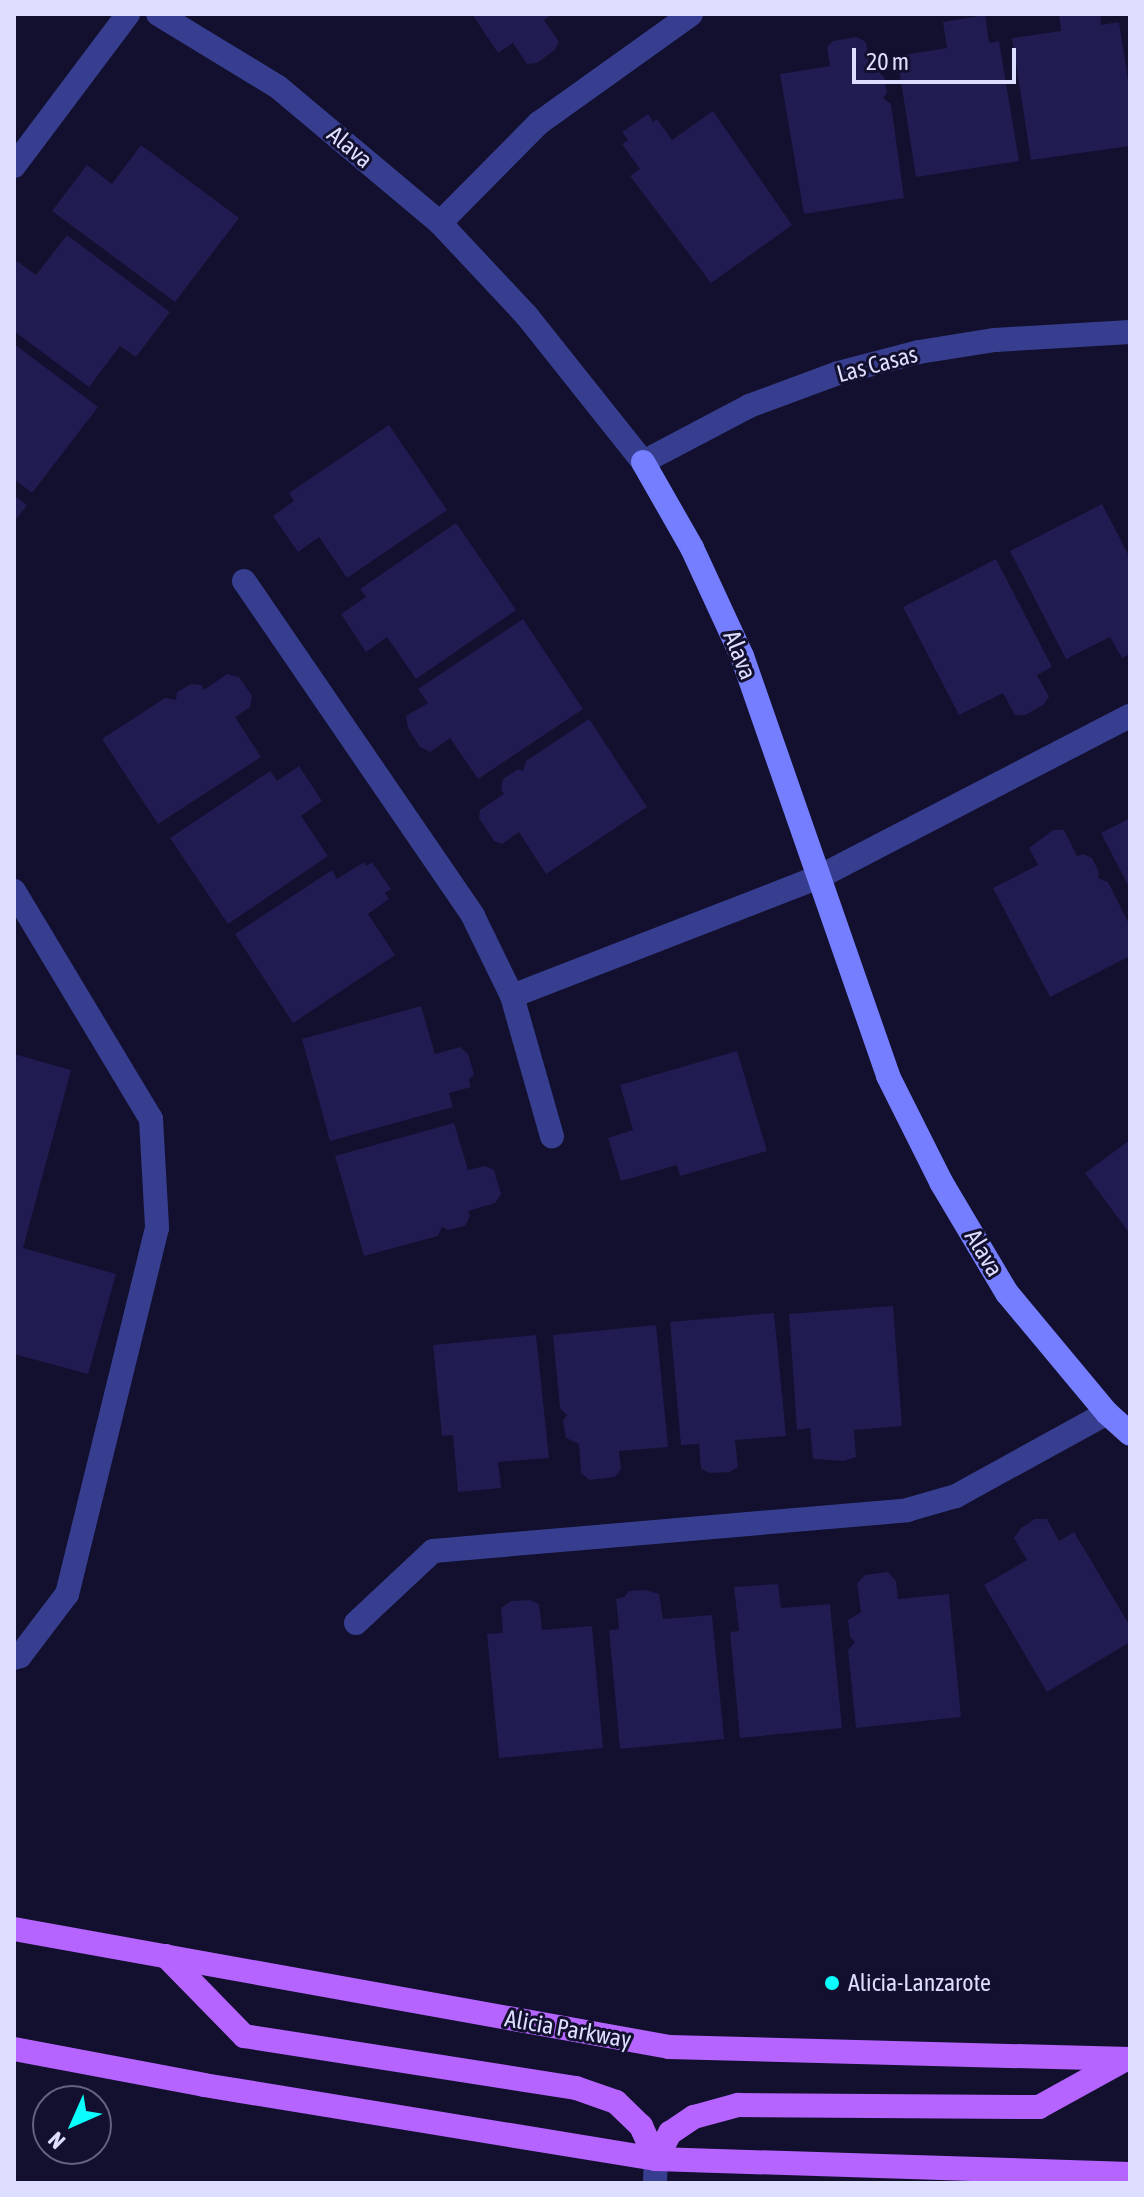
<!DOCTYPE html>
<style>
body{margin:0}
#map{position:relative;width:1144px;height:2197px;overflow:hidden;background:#12102e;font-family:"Asap Condensed",sans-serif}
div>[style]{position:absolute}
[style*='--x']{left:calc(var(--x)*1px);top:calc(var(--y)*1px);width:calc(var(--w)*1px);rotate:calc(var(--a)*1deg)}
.building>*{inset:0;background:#201b50}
.lane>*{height:24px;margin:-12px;padding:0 12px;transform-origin:12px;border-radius:12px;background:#383e8f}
.street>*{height:24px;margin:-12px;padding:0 12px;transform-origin:12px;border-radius:12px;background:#383e8f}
.secondary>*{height:24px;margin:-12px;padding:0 12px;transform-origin:12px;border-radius:12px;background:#747eff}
.primary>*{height:24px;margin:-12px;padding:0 12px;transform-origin:12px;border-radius:12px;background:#b664ff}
.dots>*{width:22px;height:22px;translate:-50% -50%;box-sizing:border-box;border:4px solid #12102e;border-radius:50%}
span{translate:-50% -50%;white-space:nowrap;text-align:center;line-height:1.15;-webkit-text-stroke:6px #12102e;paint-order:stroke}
.street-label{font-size:24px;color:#ddf}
.poi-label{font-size:24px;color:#ddf}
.left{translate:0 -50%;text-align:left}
.frame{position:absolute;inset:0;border:16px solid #ddf;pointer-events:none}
.north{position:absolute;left:32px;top:2085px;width:80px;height:80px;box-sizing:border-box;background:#12102e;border:2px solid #636282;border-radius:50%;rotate:225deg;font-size:22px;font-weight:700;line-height:32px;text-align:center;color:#ddf}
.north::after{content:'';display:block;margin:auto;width:28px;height:36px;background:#09ffff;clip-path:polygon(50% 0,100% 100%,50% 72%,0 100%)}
.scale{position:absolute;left:852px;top:48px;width:164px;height:36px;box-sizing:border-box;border:4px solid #ddf;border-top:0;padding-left:10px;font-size:24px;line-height:28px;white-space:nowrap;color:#ddf;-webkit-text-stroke:6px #12102e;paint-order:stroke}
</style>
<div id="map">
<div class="building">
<div style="clip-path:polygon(472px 14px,553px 14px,544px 20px,559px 42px,555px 50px,537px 63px,527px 64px,513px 43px,498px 53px)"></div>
<div style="clip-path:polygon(1059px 14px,1100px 14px,1101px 25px,1119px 22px,1130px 93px,1130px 146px,1031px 160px,1012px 38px,1061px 31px)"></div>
<div style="clip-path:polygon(985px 15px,989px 43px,999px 41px,1019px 161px,916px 177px,897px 56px,947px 48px,943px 22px)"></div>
<div style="clip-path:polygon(857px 37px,866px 42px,870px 71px,876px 69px,884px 77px,887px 93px,883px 98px,891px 104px,904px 198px,804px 214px,780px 74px,830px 66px,827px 47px,833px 41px)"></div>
<div style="clip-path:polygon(713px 111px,792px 225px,711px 283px,630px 176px,640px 169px,622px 144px,628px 140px,622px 132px,648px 114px,653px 122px,657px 119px,672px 140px)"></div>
<div style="clip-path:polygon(141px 145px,239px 218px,175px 302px,52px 211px,87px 165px,112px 184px)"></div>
<div style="clip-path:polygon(67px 235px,170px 312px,136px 357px,120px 346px,89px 387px,14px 331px,14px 265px,17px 261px,36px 275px)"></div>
<div style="clip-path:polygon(14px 344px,98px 407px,32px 493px,14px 479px)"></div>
<div style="clip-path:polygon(389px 425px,447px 510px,347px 578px,319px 537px,298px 552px,273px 516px,294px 501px,289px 493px)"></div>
<div style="clip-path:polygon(14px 495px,27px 505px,14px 522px)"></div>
<div style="clip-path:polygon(1102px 504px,1130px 558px,1130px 654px,1122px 658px,1110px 637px,1066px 659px,1010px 551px)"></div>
<div style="clip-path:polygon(456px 523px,516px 610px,416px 679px,387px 637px,366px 652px,341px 614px,366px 597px,360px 589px)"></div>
<div style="clip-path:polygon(996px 559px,1052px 667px,1037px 675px,1049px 697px,1043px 705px,1025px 715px,1015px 715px,1003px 693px,959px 715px,903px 607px)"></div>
<div style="clip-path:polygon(523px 619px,583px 709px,478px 779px,450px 738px,430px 752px,420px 747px,408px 728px,406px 716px,428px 703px,418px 689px)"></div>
<div style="clip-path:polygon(227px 674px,239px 677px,252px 696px,250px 707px,235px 717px,261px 757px,158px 824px,102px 739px,165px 698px,176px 700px,177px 692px,191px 684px,201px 685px,204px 690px)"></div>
<div style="clip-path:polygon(589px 719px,647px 807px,546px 874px,519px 832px,502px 844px,494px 841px,479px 818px,480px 810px,504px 794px,501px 790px,503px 779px,518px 769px,523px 771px,526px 761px)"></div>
<div style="clip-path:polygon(299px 766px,322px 801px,301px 816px,328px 856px,228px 924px,170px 838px,270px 771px,277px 781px)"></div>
<div style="clip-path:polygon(1130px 818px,1130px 889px,1101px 833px)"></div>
<div style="clip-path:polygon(1053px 830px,1064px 830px,1077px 856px,1083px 854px,1092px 858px,1099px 872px,1098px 878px,1108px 882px,1130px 926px,1130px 956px,1050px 997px,993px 888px,1038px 865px,1029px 848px)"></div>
<div style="clip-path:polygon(364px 862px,366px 866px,372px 862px,391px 889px,385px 893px,389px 899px,368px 914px,395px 955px,293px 1023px,235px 934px,332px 870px,337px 879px)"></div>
<div style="clip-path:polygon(421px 1006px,435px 1054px,460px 1047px,468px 1054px,474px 1074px,469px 1080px,471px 1087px,449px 1093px,453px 1107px,330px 1141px,302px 1039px)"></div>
<div style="clip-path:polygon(737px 1051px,767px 1151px,680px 1176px,677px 1165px,621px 1181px,608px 1138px,633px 1130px,620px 1085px)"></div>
<div style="clip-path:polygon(14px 1054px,71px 1070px,23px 1248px,116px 1274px,88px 1374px,14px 1354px)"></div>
<div style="clip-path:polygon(454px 1123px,468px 1170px,485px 1166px,494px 1170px,501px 1194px,495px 1203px,468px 1211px,470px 1216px,465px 1226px,448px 1230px,442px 1227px,438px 1236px,364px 1256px,335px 1156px)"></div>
<div style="clip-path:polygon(1130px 1140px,1130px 1234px,1085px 1173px)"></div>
<div style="clip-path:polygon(893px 1306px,902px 1426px,854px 1430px,856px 1457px,844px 1461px,813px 1459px,810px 1428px,797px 1430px,789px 1314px)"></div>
<div style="clip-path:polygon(774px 1313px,786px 1436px,735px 1440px,738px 1467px,730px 1472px,710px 1473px,701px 1469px,699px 1444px,681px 1445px,670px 1322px)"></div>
<div style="clip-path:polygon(656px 1325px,668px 1447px,619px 1451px,621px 1469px,615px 1477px,589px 1480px,581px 1473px,579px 1444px,566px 1438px,563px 1420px,567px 1415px,560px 1408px,553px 1335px)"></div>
<div style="clip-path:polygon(536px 1335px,549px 1458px,498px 1462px,501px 1488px,458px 1492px,453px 1435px,442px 1436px,433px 1345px)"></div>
<div style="clip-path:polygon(1035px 1519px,1047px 1519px,1059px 1541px,1074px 1532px,1130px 1626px,1130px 1642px,1047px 1692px,984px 1585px,1027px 1560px,1014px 1538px,1021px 1528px)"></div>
<div style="clip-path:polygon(888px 1572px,896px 1581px,898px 1599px,949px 1594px,961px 1717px,856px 1728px,848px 1650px,855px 1642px,850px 1637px,848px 1620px,861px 1612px,857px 1584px,865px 1575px)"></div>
<div style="clip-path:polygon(778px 1584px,781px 1608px,830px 1604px,842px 1728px,740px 1738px,730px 1632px,739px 1631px,734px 1587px)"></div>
<div style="clip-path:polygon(646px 1590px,659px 1594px,663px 1619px,712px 1615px,724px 1739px,620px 1749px,609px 1630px,619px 1629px,616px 1599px,624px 1597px,629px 1591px)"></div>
<div style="clip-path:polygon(530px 1600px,539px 1604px,542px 1630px,592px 1626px,603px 1748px,499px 1758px,487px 1634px,503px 1633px,501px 1608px,511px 1601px)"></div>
</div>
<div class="lane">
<div style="--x:14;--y:166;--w:190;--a:-53.1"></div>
<div style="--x:440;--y:223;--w:141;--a:-45.3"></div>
<div style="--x:539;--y:123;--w:187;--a:-35.6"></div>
<div style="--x:244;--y:581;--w:406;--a:55.6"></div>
<div style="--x:473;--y:916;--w:89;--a:64"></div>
<div style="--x:512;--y:996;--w:146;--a:74.1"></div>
<div style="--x:14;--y:891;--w:266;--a:59"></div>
<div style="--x:151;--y:1119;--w:109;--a:86.8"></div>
<div style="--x:157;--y:1228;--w:377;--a:103.8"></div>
<div style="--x:67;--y:1594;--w:78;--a:127.2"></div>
<div style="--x:20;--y:1656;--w:6;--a:162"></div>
<div style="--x:512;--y:996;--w:327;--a:-21.2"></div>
<div style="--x:817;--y:878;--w:352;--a:-27.4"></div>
<div style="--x:356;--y:1623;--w:105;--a:-43.1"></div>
<div style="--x:433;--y:1551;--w:476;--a:-4.9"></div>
<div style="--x:907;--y:1510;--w:51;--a:-15.9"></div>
<div style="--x:956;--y:1496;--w:172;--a:-28.8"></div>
</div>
<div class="street">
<div style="--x:158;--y:14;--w:140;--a:31.3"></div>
<div style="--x:278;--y:87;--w:212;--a:40"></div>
<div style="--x:440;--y:223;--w:127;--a:46.9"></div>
<div style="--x:527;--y:316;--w:186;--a:51.5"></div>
<div style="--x:643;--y:462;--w:120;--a:-27.8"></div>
<div style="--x:749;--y:406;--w:95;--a:-20.3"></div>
<div style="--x:838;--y:373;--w:84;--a:-14.5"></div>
<div style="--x:919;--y:352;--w:77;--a:-9"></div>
<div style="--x:995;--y:340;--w:135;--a:-3.4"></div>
<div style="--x:655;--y:2183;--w:24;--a:-88"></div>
</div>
<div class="secondary">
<div style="--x:643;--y:462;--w:99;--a:60.3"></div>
<div style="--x:692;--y:548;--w:119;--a:65.2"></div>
<div style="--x:742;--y:656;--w:445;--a:70.8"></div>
<div style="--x:888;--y:1076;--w:119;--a:63.4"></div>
<div style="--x:941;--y:1182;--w:129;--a:59.3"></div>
<div style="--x:1007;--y:1293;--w:156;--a:50.2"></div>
<div style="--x:1107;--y:1413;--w:31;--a:42"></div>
</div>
<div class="primary">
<div style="--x:14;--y:1929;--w:666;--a:10.21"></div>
<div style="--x:669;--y:2047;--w:461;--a:1.5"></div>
<div style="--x:166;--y:1956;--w:112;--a:45.7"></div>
<div style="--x:244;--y:2036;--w:336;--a:8.9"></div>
<div style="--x:576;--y:2088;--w:42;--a:19.3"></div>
<div style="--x:616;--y:2102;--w:35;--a:44"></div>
<div style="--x:641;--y:2126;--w:36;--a:66"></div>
<div style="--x:14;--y:2049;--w:193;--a:10.7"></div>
<div style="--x:204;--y:2085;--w:458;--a:9.3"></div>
<div style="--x:656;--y:2159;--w:474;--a:1.8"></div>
<div style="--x:656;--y:2159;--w:30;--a:-62"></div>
<div style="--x:670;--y:2133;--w:29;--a:-34"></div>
<div style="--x:694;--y:2117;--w:46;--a:-15.3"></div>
<div style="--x:738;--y:2105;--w:301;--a:0.4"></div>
<div style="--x:1039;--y:2107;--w:97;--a:-28.9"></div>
</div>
<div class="dots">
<div style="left:832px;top:1983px;background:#09ffff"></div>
</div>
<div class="street-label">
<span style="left:350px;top:147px;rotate:40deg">Alava</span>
<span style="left:877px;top:364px;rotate:-15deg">Las Casas</span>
<span style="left:740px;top:655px;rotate:68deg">Alava</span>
<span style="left:984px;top:1253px;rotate:59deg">Alava</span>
<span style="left:568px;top:2029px;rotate:10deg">Alicia Parkway</span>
</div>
<div class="poi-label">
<span class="left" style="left:848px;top:1983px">Alicia-Lanzarote</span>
</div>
<div class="frame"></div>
<div class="north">N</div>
<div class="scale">20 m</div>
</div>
